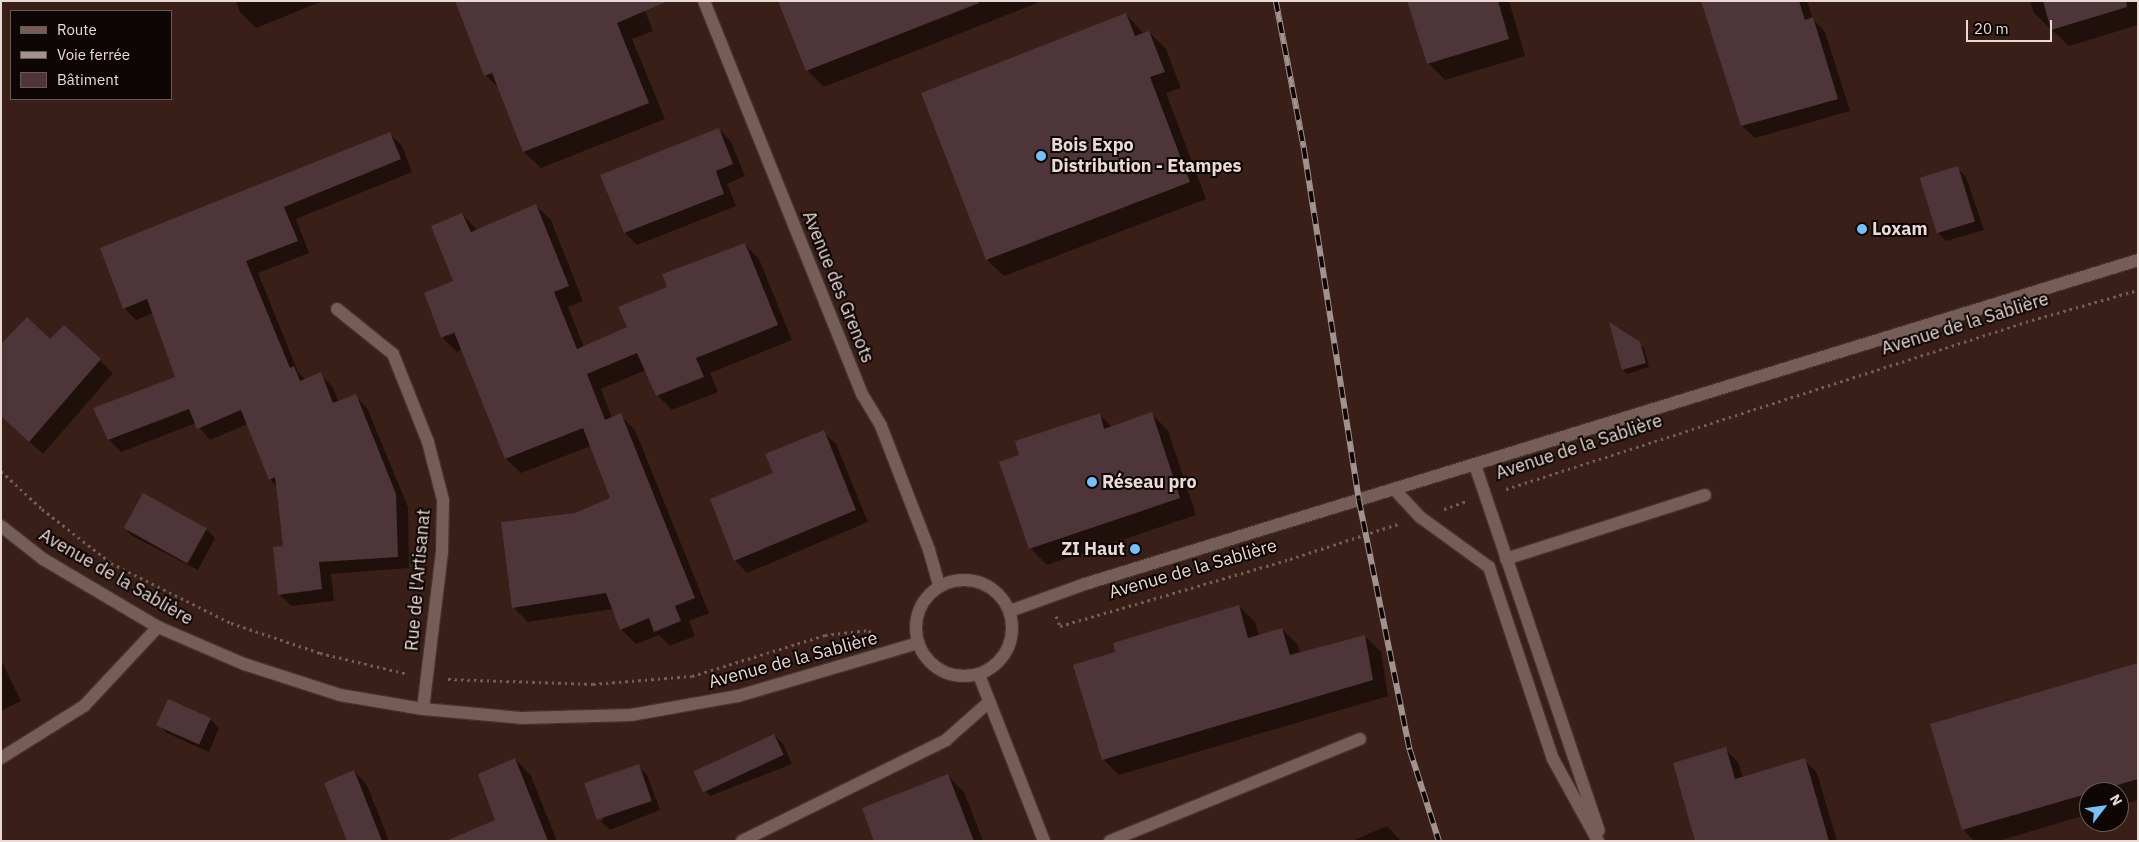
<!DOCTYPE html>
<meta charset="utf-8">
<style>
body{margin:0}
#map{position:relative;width:2139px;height:842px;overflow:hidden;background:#2d1813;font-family:"IBM Plex Sans",sans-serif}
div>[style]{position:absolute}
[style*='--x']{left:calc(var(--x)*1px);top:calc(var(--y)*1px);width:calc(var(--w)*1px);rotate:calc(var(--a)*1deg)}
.built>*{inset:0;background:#3a1f18}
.shadow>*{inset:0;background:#0007}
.building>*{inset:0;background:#4d353a;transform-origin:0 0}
.path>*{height:3px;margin-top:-1.5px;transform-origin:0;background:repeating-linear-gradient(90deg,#715e5a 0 2.5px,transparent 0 6.5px)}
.roads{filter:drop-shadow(1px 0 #433331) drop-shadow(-1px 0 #433331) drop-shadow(0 1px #433331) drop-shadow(0 -1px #433331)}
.service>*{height:12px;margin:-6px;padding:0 6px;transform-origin:6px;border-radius:6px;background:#775d57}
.minor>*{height:12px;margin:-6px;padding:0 6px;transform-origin:6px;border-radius:6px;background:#775d57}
.secondary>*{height:12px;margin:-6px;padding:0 6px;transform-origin:6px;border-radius:6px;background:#775d57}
.secondary>.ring{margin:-6px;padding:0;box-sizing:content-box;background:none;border:12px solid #775d57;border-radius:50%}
.rail>*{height:5.5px;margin-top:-2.75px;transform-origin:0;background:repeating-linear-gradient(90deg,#0e0604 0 11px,#a2918c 0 22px);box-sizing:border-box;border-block:1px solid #a2918c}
.dots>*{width:14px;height:14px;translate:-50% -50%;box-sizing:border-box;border:2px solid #0e0604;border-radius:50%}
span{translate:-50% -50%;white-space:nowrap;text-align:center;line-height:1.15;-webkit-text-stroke:4px #0e0604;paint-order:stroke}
.poi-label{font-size:18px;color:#e9dad6;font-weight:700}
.left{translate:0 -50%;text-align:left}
.right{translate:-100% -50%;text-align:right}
.street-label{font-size:18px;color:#e9dad6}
.frame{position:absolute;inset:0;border:2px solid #e9dad6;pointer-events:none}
.legend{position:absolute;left:10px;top:10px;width:162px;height:90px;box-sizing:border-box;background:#0e0604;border:1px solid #665b58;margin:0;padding:6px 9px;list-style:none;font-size:15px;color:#e9dad6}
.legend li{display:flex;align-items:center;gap:10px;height:25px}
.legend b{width:25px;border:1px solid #665b58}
.north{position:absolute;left:2079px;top:782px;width:50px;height:50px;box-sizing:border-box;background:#0e0604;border:1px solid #665b58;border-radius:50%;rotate:60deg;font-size:14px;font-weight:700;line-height:20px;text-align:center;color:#e9dad6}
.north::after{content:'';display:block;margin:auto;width:18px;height:22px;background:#76c0f7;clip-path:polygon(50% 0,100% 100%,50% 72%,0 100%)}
.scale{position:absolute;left:1966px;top:20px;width:86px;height:22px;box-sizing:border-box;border:2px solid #e9dad6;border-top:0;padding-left:6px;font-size:15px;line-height:18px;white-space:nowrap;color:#e9dad6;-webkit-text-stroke:4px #0e0604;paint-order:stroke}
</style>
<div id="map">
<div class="built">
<div style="clip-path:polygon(evenodd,1px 1px,2138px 1px,2138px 841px,1px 841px,1px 1px,11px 11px,171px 11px,171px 99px,11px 99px,11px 11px,1px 1px,2089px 792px,2119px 792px,2119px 822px,2089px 822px,2089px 792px)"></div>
</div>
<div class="shadow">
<div style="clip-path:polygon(236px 1px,323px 1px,256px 28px,240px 12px)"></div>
<div style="clip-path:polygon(641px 1px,653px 31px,632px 39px,665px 119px,541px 168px,524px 152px,500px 90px,486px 75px)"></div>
<div style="clip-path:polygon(780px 1px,1042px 1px,824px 87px,807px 70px)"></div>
<div style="clip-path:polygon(1409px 1px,1509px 1px,1525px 56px,1445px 80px,1428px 63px)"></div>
<div style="clip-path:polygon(1703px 1px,1807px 1px,1813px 19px,1825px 32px,1850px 111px,1755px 138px,1742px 126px)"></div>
<div style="clip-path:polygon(2030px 1px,2138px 1px,2138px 25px,2069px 46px,2034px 13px)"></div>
<div style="clip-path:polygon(1126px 14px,1144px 34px,1149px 32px,1166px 49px,1181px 88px,1166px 93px,1206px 199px,1004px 276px,987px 260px)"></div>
<div style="clip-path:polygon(719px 129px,731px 142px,745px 176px,727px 184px,736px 206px,637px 245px,625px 233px)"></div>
<div style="clip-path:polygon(390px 134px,402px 146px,412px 172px,296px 219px,309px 253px,258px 273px,298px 372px,306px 380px,320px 374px,332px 386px,339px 402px,355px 396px,367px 408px,408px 507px,409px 568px,331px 574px,334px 601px,291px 606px,279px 594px,285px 547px,278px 488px,270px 479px,248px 424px,210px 440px,196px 423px,121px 452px,109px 440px,94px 409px,176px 378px,153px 313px,136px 320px,124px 308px)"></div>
<div style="clip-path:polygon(1957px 168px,1966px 177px,1984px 230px,1946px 241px,1937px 232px)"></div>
<div style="clip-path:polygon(evenodd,536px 206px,551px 220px,583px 301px,568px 307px,584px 347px,628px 328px,669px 288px,745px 244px,759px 259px,792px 340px,710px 373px,718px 392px,672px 410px,657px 395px,646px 370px,601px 389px,612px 418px,620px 415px,635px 430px,709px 613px,689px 621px,695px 636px,670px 646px,659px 635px,636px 644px,621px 629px,613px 609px,528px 622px,514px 608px,575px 514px,612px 499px,591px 446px,521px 473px,506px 459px,462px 349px,457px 352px,442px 337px,455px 282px,462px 214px,478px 231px,536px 206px,459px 329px,460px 331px,448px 336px,448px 333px,459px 329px)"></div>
<div style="clip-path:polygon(1611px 325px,1644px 348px,1649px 367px,1627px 374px,1623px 370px)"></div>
<div style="clip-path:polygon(64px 327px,113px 373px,43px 454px,1px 415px,50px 341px)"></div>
<div style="clip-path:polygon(1099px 414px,1113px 428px,1152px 414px,1168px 431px,1196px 515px,1047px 565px,1030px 548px,1021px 456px)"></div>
<div style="clip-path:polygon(823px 432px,836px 444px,868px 522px,747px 573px,735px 560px,774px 474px)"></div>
<div style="clip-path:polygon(124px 527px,206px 529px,215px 538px,198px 570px,132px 536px)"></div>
<div style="clip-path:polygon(1239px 606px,1255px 622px,1259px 636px,1282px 629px,1298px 645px,1300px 653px,1365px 636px,1381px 652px,1388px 696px,1119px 775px,1103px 759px,1117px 653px)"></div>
<div style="clip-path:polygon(1px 660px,21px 701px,1px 711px)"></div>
<div style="clip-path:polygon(2138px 664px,2138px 800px,2119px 805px,2119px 792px,2089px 792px,2089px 814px,1998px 841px,1974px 841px,1963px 829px)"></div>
<div style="clip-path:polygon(210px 719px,219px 728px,209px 752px,167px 733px,158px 724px)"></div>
<div style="clip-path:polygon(774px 735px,783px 744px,792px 764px,710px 796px,701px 787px)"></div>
<div style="clip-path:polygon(1725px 749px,1738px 762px,1743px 778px,1804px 760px,1817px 773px,1837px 841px,1697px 841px)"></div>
<div style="clip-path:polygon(515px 759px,531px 776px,557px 841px,457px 841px,497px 820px)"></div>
<div style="clip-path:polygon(638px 766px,647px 775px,660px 810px,610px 830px,601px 822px)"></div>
<div style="clip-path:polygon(354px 771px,367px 785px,389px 841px,349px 841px)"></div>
<div style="clip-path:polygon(947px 775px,964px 792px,983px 841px,876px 841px)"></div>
<div style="clip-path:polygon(1387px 826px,1401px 841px,1352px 841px)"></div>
</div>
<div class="building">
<div style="clip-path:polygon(455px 1px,668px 1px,617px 23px,649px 103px,523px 152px,492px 73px,484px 76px)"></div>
<div style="clip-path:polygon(778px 1px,979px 1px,979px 3px,806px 71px)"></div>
<div style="clip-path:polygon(1407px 1px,1498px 1px,1509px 39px,1427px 64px)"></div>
<div style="clip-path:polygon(1701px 1px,1799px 1px,1805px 20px,1813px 17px,1838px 99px,1741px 126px)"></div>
<div style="clip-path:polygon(2043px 1px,2126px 1px,2127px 7px,2051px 30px)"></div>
<div style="clip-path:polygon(1126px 13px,1135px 36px,1149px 31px,1165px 72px,1150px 77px,1190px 182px,986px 260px,921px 93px)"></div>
<div style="clip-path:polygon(719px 128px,733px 164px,716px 171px,724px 194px,624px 233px,600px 175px)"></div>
<div style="clip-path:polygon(390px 132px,401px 159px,284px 207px,298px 241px,246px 261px,290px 368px,294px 366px,300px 381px,321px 372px,333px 403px,356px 394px,396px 494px,398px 557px,319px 562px,322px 589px,278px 595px,273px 547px,283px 546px,275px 477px,269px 480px,241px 410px,197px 429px,189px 409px,108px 440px,93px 408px,175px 377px,147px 299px,123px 309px,100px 248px)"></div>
<div style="left:1958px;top:166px;width:58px;height:40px;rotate:73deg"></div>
<div style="clip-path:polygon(536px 204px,569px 286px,554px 292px,577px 349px,627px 327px,618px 307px,667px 287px,662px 274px,745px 243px,778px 325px,696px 358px,704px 377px,656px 396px,637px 353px,587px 374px,605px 420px,621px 413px,695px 598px,675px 606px,681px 621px,654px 632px,649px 618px,620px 630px,606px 593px,512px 608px,501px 522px,575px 513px,610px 498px,583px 428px,505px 459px,454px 332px,441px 338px,424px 293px,453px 281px,431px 226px,462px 213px,471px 232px)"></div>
<div style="clip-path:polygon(27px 317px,50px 339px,64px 325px,101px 359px,29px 442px,1px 416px,1px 344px)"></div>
<div style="clip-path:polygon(1609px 322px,1640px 342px,1646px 363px,1622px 370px)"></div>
<div style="clip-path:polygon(1152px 412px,1180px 498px,1029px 549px,999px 462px,1019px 455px,1015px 441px,1100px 413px,1104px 429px)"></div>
<div style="clip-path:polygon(824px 430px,856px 510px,734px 561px,710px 499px,773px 473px,765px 454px)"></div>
<div style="left:143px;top:493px;width:73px;height:40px;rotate:29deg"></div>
<div style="clip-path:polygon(1239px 605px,1248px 638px,1282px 628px,1290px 655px,1365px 635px,1373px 680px,1102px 760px,1073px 665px,1115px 652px,1113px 643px)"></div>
<div style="clip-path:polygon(2138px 663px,2138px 779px,1962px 830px,1930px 724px)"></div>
<div style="left:168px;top:699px;width:47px;height:29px;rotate:24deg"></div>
<div style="left:774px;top:734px;width:23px;height:89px;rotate:65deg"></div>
<div style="clip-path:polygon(1726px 747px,1735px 779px,1805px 758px,1829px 841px,1695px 841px,1673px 763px)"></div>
<div style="clip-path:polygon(515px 758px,548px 841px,446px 841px,495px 820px,478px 774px)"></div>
<div style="left:639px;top:764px;width:39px;height:58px;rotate:71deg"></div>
<div style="clip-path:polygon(354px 770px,382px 841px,347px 841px,324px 783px)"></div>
<div style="clip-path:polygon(948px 774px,974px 841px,874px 841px,862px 808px)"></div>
</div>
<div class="path">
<div style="--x:1;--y:471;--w:56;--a:42.8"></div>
<div style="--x:42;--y:509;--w:88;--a:38"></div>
<div style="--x:111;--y:563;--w:134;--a:26.6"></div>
<div style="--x:231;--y:623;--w:94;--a:18.6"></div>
<div style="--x:320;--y:653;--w:90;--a:13.4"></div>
<div style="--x:1506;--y:489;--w:552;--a:-17.81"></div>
<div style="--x:2032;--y:320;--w:110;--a:-15.8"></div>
<div style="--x:1444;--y:509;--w:24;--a:-19"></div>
<div style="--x:1056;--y:616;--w:11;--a:68"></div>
<div style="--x:1060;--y:626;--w:240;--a:-16.2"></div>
<div style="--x:1290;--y:559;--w:114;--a:-18"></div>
<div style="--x:448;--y:679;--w:145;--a:2"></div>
<div style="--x:593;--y:684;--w:99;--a:-4.6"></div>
<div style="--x:692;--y:676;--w:139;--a:-17.1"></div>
<div style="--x:825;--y:635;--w:44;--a:-6.5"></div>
<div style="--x:869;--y:630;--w:6;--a:59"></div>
</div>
<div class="roads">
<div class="service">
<div style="--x:1475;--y:465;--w:386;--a:71.3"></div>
<div style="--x:1394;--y:489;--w:38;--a:47"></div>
<div style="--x:1420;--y:517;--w:85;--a:35.9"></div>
<div style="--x:1489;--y:567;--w:202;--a:71.6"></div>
<div style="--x:1553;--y:759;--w:94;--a:61.2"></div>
<div style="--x:1506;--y:559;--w:209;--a:-17.8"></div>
<div style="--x:1;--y:758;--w:98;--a:-32.1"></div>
<div style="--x:84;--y:706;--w:108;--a:-46.9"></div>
<div style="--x:742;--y:841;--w:228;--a:-26.3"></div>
<div style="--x:946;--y:740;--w:57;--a:-41.5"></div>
<div style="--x:1110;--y:841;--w:270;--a:-22.2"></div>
</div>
<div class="minor">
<div style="--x:704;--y:1;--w:424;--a:68.1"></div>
<div style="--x:862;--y:394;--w:37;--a:59"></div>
<div style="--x:881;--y:426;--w:133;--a:68.8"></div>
<div style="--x:929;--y:550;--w:37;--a:74"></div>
<div style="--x:337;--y:309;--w:72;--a:38.8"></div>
<div style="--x:393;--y:354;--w:95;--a:68.3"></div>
<div style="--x:428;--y:442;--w:60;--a:75.5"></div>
<div style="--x:443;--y:500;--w:52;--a:91.1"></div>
<div style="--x:442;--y:552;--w:158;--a:96.9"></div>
<div style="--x:979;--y:675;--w:178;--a:68.6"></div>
</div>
<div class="secondary">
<div style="--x:1;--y:526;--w:53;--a:38.2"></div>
<div style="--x:43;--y:559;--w:134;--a:30.6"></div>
<div style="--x:158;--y:627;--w:94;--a:23.3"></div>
<div style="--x:244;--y:664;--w:101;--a:17.9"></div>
<div style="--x:340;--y:695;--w:84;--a:9.6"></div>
<div style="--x:423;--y:709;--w:98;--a:5.2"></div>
<div style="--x:521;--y:718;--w:110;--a:-1.6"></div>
<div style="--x:631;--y:715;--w:109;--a:-10.1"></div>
<div style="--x:738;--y:696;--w:188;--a:-16.4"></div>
<div class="ring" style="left:916px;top:580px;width:84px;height:84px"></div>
<div style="--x:1010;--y:611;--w:80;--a:-19.8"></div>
<div style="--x:1085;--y:584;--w:1102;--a:-17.1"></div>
</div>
</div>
<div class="rail">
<div style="--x:1276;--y:1;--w:150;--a:79.2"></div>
<div style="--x:1304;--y:148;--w:356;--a:81.1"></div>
<div style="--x:1359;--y:500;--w:255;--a:78.5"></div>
<div style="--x:1410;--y:750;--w:96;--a:72.3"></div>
</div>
<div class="dots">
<div style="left:1041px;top:156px;background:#76c0f7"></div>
<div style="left:1862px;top:229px;background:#76c0f7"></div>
<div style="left:1092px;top:482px;background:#76c0f7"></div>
<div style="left:1135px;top:549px;background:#76c0f7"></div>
</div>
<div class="poi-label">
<span class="left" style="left:1051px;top:156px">Bois Expo<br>Distribution - Etampes</span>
<span class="left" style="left:1872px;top:229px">Loxam</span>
<span class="left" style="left:1102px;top:482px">Réseau pro</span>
<span class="right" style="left:1125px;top:549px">ZI Haut</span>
</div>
<div class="street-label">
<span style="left:838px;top:287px;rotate:68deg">Avenue des Grenots</span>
<span style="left:1965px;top:324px;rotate:-17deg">Avenue de la Sablière</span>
<span style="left:1579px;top:447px;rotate:-18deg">Avenue de la Sablière</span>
<span style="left:1193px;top:569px;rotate:-16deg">Avenue de la Sablière</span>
<span style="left:116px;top:577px;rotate:30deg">Avenue de la Sablière</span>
<span style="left:418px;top:580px;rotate:-85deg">Rue de l'Artisanat</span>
<span style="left:793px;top:660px;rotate:-15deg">Avenue de la Sablière</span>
</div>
<div class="frame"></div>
<ul class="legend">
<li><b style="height:6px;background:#775d57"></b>Route</li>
<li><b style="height:6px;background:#a2918c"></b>Voie ferrée</li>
<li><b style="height:14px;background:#4d353a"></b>Bâtiment</li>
</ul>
<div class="north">N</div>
<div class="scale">20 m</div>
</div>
